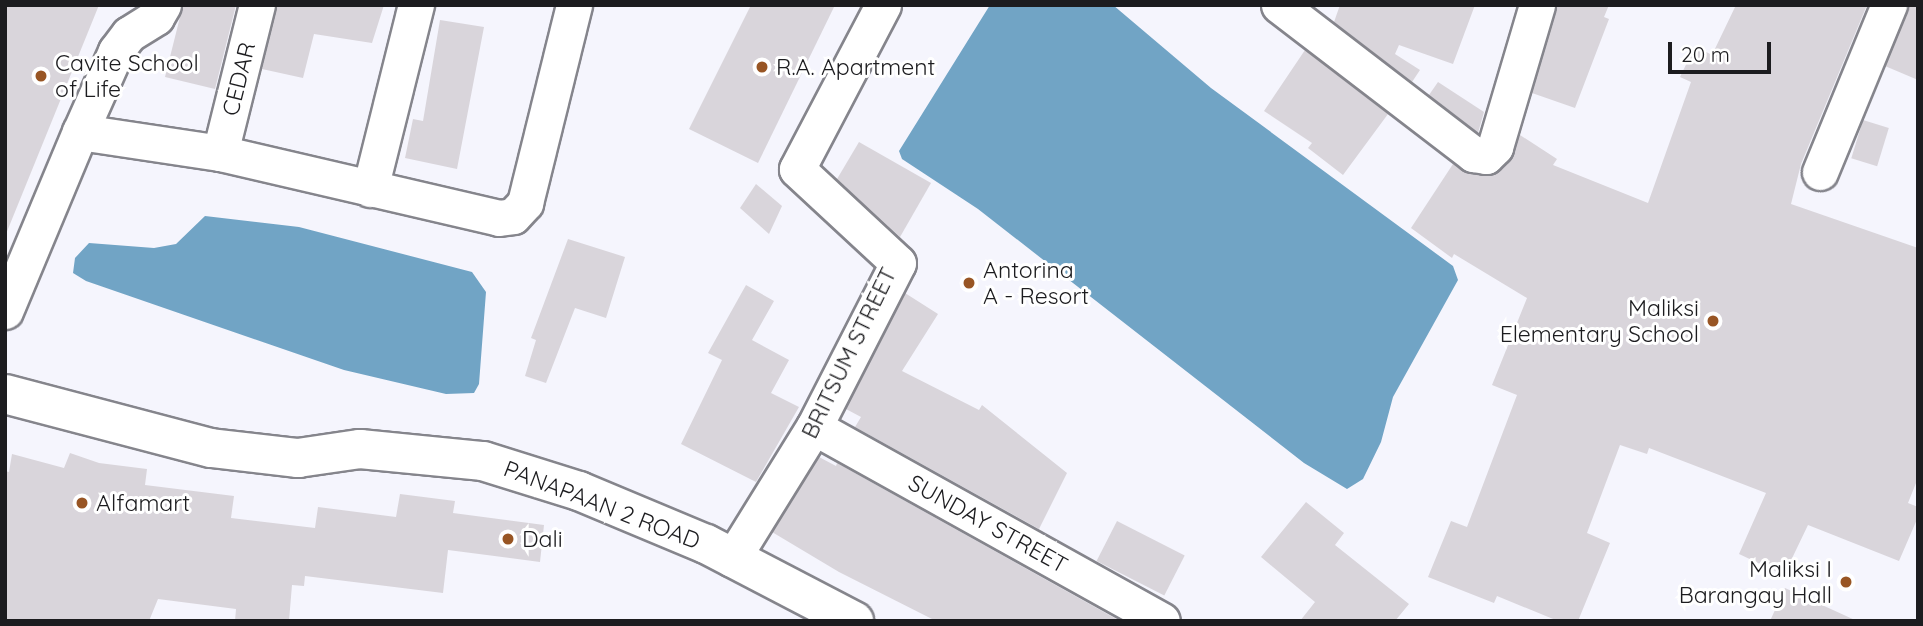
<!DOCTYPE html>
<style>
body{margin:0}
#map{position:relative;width:1923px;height:626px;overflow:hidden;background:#f5f5fd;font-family:Quicksand,sans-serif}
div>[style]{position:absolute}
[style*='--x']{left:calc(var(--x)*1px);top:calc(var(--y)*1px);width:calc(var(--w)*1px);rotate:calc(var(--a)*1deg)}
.water>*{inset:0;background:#71a4c5}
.building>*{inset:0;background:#d9d5db;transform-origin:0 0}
.roads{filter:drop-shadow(2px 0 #85858c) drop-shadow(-2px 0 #85858c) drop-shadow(0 2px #85858c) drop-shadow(0 -2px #85858c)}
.street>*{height:35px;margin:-17.5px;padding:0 17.5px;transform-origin:17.5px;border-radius:17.5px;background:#fff}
.secondary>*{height:38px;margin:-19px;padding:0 19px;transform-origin:19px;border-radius:19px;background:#fff}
.dots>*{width:19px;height:19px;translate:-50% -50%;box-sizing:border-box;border:4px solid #fff;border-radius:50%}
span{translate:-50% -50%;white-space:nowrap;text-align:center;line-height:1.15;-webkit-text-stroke:6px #fff;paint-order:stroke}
.poi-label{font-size:23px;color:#1c1c1f}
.left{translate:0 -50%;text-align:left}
.right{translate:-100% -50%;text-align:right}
.street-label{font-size:23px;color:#1c1c1f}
.frame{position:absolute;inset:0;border:7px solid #1c1c1f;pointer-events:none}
.scale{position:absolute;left:1668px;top:42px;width:103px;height:32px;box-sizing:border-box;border:4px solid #1c1c1f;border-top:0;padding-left:9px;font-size:21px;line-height:24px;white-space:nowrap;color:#1c1c1f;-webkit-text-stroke:5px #fff;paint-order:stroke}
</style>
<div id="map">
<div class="water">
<div style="clip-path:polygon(990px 5px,1113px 5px,1211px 88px,1453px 266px,1458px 280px,1393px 397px,1381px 442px,1363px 479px,1347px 489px,1304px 463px,978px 209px,902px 159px,899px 151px)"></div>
<div style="clip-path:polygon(205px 216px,299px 227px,472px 272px,486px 292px,479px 384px,474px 393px,446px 394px,344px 370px,86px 281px,73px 273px,75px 258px,89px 243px,154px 248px,176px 244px)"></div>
</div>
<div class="building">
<div style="clip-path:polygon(5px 5px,99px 5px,6px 234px,5px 234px)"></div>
<div style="clip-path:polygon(183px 5px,236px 5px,215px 89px,165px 77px)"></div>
<div style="clip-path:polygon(277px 5px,384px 5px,372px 43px,314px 34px,303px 78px,262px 69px)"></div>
<div style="clip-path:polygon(751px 5px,835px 5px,758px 163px,689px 129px)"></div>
<div style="clip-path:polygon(1340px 5px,1475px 5px,1453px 64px,1399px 45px,1395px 54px,1420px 70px,1412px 82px,1334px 22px)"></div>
<div style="clip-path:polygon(1557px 5px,1609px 5px,1604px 17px,1609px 19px,1575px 108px,1532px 93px)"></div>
<div style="clip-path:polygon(1736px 5px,1867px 5px,1801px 164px,1791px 204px,1918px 248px,1918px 478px,1908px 503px,1918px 507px,1918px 517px,1899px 561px,1808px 525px,1784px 575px,1739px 554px,1766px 493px,1649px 448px,1647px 454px,1620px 445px,1587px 533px,1610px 543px,1578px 621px,1558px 621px,1497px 596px,1494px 603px,1428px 577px,1451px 521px,1467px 527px,1517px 395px,1492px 385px,1527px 298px,1454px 254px,1452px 258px,1411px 228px,1453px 164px,1470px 174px,1493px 175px,1510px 161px,1520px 135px,1557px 159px,1553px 165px,1648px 203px,1691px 82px,1680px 77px,1695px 46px,1712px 55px)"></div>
<div style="clip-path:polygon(1909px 5px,1918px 5px,1918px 80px,1885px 66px)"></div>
<div style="clip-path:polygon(440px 20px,484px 27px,457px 169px,405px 158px,413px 119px,423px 121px)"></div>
<div style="clip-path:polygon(1305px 50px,1388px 114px,1343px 175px,1308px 148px,1312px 143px,1264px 111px)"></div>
<div style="clip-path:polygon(1438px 82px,1484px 112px,1478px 133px,1429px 95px)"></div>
<div style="left:1863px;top:120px;width:27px;height:40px;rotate:17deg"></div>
<div style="clip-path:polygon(859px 142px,931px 183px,900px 237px,837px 179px)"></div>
<div style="clip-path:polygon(756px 184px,782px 206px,769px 234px,740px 208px)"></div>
<div style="clip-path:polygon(568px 239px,625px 257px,606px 318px,575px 308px,546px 383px,525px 376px,536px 340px,531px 338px)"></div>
<div style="clip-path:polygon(746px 285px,774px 301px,752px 340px,789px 360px,771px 393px,799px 407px,756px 482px,681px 444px,722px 360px,708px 353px)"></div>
<div style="clip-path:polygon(905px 293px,938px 314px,902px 371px,979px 410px,982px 405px,1067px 473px,1039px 529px,855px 427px,861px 417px,846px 409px)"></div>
<div style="clip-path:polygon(70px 453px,99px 463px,147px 469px,145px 485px,234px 496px,231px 518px,315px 528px,318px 507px,396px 517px,400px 494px,455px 501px,453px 513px,544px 525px,540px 562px,448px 550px,443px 593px,305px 576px,304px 586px,292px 585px,289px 621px,235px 621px,236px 609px,158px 599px,149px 621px,5px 621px,5px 471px,9px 472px,12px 454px,64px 468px)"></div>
<div style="clip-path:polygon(819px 457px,836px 466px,837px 463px,1120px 621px,936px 621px,839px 572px,772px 532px)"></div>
<div style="clip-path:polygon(1306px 502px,1344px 533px,1335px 545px,1409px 604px,1395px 621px,1300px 621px,1315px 602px,1261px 557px)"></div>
<div style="left:1117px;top:521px;width:76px;height:45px;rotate:27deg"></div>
<div style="clip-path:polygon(1785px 588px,1857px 621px,1770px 621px)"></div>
</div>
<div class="roads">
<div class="street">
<div style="--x:1279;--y:5;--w:245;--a:37.5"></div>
<div style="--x:1473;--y:154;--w:13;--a:9"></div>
<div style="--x:1486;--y:156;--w:13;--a:-45"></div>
<div style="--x:1495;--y:147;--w:148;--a:-73.5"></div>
<div style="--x:80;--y:132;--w:89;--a:-66"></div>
<div style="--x:116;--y:51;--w:21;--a:-53"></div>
<div style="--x:129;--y:34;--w:32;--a:-32"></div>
<div style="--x:156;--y:17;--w:14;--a:-60"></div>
<div style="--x:220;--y:153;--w:153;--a:-76"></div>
<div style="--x:1820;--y:172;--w:181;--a:-67.6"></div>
<div style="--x:370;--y:189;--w:190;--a:-76"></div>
<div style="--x:5;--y:311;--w:194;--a:-67.3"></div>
<div style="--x:80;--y:132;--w:142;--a:8.5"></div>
<div style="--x:220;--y:153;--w:286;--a:13.1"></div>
<div style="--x:499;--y:218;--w:14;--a:-8"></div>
<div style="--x:513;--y:216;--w:18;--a:-47"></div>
<div style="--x:525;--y:203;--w:204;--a:-76.1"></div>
<div style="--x:814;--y:427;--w:398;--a:29.1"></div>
<div style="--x:732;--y:559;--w:155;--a:-58.2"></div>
<div style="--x:814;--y:427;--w:184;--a:-62.9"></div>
<div style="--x:898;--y:263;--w:138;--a:-137.1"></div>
<div style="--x:797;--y:169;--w:185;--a:-62.3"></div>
</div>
<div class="secondary">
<div style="--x:5;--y:394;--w:213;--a:14.7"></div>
<div style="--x:211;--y:448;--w:88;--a:6.6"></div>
<div style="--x:298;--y:458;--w:63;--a:-8.3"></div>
<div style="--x:360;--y:449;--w:124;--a:5.6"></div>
<div style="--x:483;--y:461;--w:101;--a:17.4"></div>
<div style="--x:579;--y:491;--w:138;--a:22.7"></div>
<div style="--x:706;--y:544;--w:167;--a:27.5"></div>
</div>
</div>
<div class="dots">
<div style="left:762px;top:67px;background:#985524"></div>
<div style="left:41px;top:76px;background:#985524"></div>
<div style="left:969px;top:283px;background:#985524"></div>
<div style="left:1713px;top:321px;background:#985524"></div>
<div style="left:82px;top:503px;background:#985524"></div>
<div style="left:508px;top:539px;background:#985524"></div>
<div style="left:1846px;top:582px;background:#985524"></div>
</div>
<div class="poi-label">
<span class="left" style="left:55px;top:76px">Cavite School<br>of Life</span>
<span class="left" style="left:776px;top:67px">R.A. Apartment</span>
<span class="left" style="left:983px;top:283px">Antorina<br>A - Resort</span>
<span class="right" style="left:1699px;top:321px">Maliksi<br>Elementary School</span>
<span class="left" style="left:96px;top:503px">Alfamart</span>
<span class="left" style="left:522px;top:539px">Dali</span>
<span class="right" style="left:1832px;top:582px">Maliksi I<br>Barangay Hall</span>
</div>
<div class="street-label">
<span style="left:239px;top:79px;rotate:-76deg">CEDAR</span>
<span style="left:849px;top:353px;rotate:-64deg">BRITSUM STREET</span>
<span style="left:602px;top:505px;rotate:21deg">PANAPAAN 2 ROAD</span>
<span style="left:988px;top:524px;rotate:29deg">SUNDAY STREET</span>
</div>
<div class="frame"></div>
<div class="scale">20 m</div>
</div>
